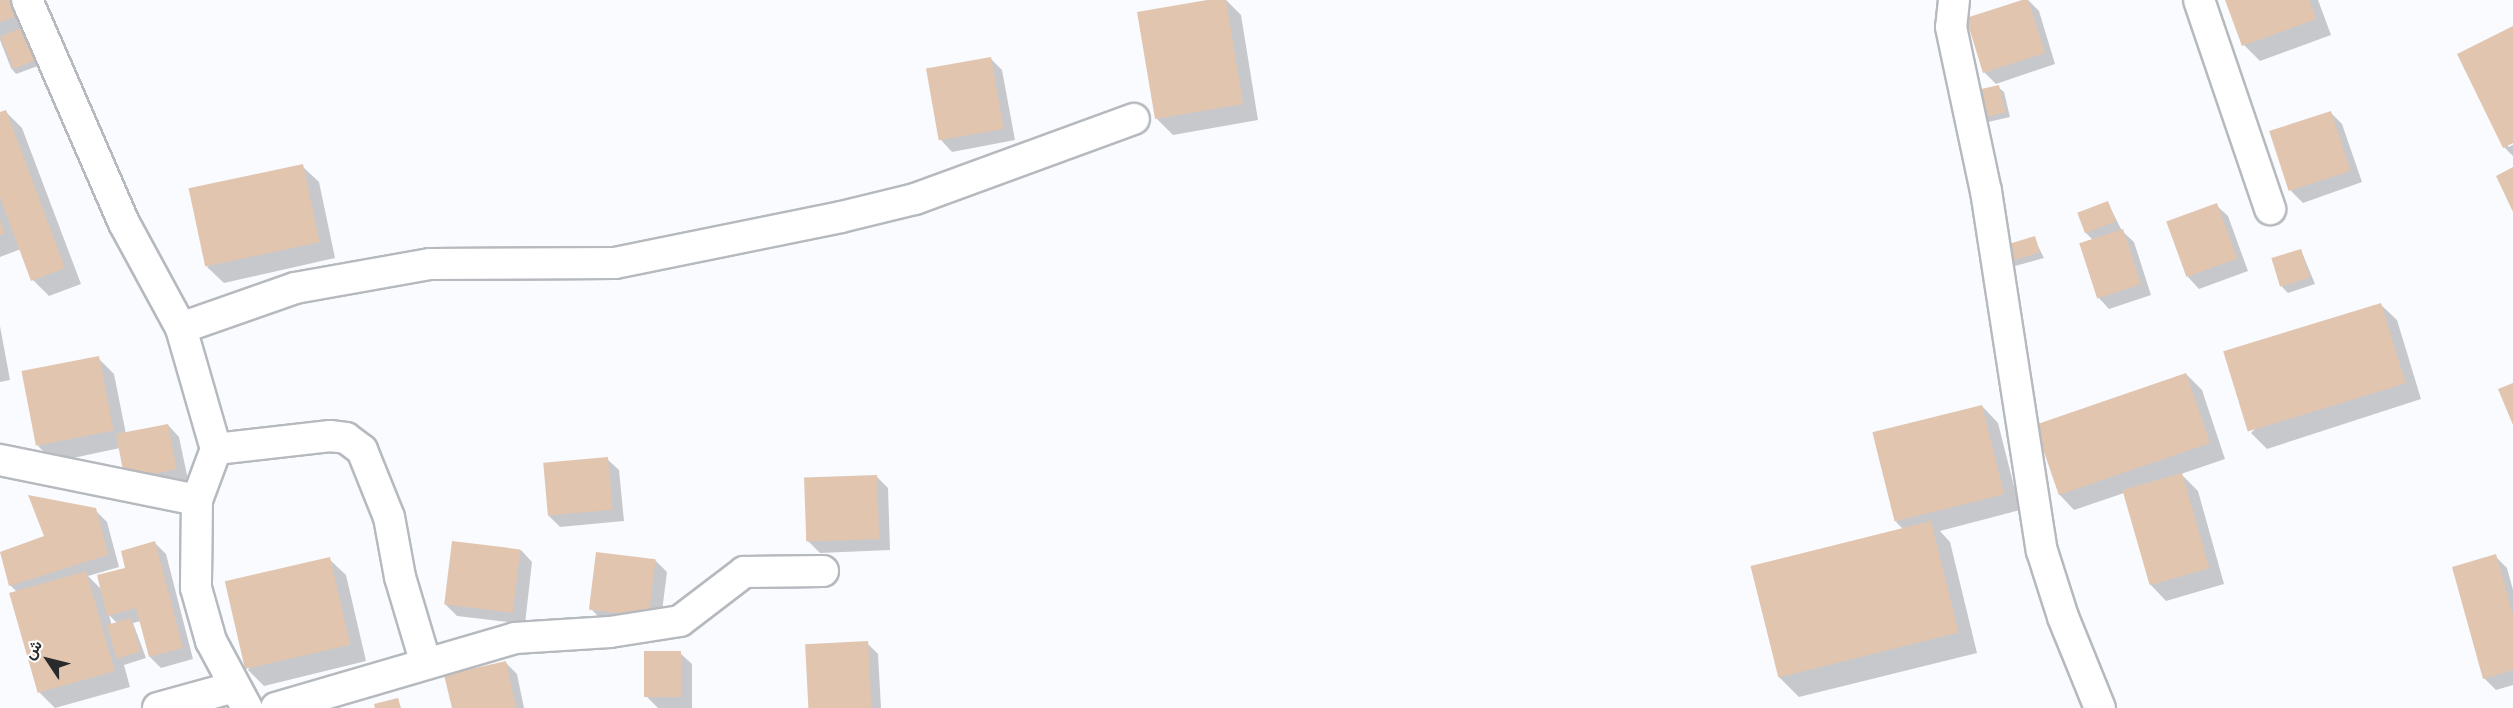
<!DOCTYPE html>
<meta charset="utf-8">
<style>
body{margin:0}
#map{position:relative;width:2513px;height:708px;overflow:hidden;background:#f9fbff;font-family:"DM Sans",Vazirmatn,sans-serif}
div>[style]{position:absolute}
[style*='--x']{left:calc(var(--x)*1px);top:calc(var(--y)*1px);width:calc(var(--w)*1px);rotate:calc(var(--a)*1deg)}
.shadow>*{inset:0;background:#0003}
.building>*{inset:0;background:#e2c5af;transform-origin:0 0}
.roads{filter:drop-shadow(2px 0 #b6babf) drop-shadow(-2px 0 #b6babf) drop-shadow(0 2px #b6babf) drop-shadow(0 -2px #b6babf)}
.minor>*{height:30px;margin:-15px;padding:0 15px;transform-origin:15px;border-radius:15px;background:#fff}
span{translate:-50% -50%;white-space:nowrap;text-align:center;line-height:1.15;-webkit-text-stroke:6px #fff;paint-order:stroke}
.north{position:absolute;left:18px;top:630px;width:60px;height:60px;-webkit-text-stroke:4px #fff;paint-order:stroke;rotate:305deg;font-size:16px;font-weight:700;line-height:24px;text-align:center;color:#292a2c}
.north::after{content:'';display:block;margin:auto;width:21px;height:27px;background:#292a2c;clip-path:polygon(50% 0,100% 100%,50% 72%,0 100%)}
</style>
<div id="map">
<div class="shadow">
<div style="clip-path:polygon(0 0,23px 0,46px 63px,16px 74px,11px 68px,0 40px)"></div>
<div style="clip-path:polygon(1216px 0,1226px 0,1241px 15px,1258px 120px,1173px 135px,1157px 119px)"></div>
<div style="clip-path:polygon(2028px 0,2039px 11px,2055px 64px,1996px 84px,1984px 72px)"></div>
<div style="clip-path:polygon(2227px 0,2318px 0,2331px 35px,2260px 61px,2244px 45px)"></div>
<div style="clip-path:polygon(2513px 28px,2513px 141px,2508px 144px,2508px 147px,2513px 145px,2513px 156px,2504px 147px)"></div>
<div style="clip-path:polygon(991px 59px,1002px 70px,1015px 140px,952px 152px,941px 140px)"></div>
<div style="clip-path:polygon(1998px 87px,2004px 92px,2010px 117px,1988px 122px,1982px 117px)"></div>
<div style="clip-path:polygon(6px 112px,22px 128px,81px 284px,49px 296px,33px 280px,21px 249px,0 257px,0 114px)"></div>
<div style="clip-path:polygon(2331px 113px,2342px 124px,2362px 182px,2303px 203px,2291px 191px)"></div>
<div style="clip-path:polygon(302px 166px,319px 182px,335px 258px,224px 283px,207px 267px)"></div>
<div style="clip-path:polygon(2108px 203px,2122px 231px,2134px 242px,2151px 295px,2109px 309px,2098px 297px,2093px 240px,2086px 233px)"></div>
<div style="clip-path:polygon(2216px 205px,2228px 216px,2248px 271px,2199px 289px,2188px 277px)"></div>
<div style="clip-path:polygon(2034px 238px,2044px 258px,2015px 266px,2009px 261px)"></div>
<div style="clip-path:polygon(2301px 250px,2315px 284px,2288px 293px,2282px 287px)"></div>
<div style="clip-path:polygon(2380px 304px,2397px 320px,2421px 399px,2267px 449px,2251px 433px)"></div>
<div style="clip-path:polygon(0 326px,10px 380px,0 382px)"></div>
<div style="clip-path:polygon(98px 358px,114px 374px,126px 434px,168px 425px,179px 437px,188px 480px,137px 490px,120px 448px,54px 462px,38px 446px)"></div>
<div style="clip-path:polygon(2186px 374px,2202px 390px,2225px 459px,2181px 474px,2198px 491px,2224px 584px,2166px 601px,2150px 584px,2124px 493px,2074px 510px,2058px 493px)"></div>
<div style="clip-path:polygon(1982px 406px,1998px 423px,2020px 510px,1940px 531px,1950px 542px,1977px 653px,1799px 697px,1779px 677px,1903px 529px,1896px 522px)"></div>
<div style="clip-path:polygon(607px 459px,619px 470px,624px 521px,560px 527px,548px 515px)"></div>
<div style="clip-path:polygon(876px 476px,888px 488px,890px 550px,820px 553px,808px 541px)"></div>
<div style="clip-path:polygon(evenodd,95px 510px,107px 522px,119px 567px,88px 576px,102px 590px,155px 543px,166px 554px,193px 659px,161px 668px,150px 657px,141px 621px,133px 623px,146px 658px,124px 665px,130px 687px,55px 708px,40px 693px,11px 595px,18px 593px,10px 585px,46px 537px,95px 510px,109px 615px,118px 624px,112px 626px,109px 615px)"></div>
<div style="clip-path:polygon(521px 550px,532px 562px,525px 624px,457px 616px,446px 605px)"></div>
<div style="clip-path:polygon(2495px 556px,2507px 568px,2513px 590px,2513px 685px,2496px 690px,2484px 678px)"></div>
<div style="clip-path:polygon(329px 559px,346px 575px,366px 661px,264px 686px,248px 670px)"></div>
<div style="clip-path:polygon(655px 560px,667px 572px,660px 627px,603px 621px,591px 609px)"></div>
<div style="clip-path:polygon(867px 643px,878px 654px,881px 708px,810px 708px)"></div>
<div style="clip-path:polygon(680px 653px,692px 664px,692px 708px,658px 708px,646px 696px)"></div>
<div style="clip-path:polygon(505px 662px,517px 674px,524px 708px,453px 708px)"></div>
</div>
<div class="building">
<div style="clip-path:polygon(0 0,17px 0,22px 14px,0 22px)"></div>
<div style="clip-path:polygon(1207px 0,1226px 0,1243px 104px,1155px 119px,1137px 12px)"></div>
<div style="clip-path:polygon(2022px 0,2028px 0,2045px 53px,1983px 73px,1966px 18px)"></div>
<div style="clip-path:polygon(2225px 0,2309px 0,2316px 19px,2242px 46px)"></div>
<div style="left:29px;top:25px;width:35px;height:31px;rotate:68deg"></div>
<div style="clip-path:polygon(2513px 26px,2513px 143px,2503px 148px,2457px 54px)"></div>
<div style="left:991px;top:57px;width:73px;height:66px;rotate:80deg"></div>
<div style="left:1999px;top:85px;width:28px;height:25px;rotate:77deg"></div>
<div style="clip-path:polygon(6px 110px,65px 268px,31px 281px,0 197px,0 112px)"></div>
<div style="left:2331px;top:111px;width:63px;height:65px;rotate:72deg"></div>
<div style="left:303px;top:164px;width:80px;height:117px;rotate:78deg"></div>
<div style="clip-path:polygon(2513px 167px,2513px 212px,2496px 176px)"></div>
<div style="left:2108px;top:201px;width:22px;height:33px;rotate:69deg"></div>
<div style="left:2217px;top:203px;width:59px;height:54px;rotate:70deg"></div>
<div style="clip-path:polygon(0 220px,5px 233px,0 235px)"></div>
<div style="left:2123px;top:229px;width:58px;height:46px;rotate:72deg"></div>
<div style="left:2035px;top:236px;width:17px;height:34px;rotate:73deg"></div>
<div style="left:2301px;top:249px;width:30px;height:31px;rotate:73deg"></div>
<div style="left:2381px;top:303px;width:84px;height:165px;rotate:73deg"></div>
<div style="left:99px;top:356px;width:76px;height:79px;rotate:79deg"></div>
<div style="left:2186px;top:373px;width:74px;height:160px;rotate:71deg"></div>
<div style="clip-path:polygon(2513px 383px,2513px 425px,2498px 389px)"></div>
<div style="left:1982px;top:405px;width:92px;height:113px;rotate:76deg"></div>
<div style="left:168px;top:424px;width:46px;height:53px;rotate:79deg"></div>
<div style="left:608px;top:457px;width:53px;height:65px;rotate:85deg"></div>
<div style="left:2182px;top:473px;width:99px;height:62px;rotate:74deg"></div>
<div style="left:877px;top:475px;width:64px;height:73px;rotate:88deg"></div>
<div style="clip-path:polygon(28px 495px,96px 508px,108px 555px,9px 586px,0 552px,44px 536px)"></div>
<div style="left:1931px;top:521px;width:115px;height:186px;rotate:76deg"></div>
<div style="clip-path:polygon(155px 541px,183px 648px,149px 657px,136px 608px,107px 616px,97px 575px,125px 568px,121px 551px)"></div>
<div style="left:452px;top:541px;width:69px;height:64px;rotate:7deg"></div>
<div style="left:596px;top:552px;width:60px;height:58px;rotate:7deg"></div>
<div style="clip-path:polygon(2496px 554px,2513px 616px,2513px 670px,2483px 679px,2452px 567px)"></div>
<div style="left:330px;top:557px;width:90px;height:108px;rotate:77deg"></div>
<div style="left:86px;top:571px;width:104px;height:80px;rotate:74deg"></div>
<div style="left:131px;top:618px;width:35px;height:25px;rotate:74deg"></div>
<div style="left:868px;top:641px;width:67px;height:63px;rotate:87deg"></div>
<div style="left:644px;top:651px;width:37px;height:46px"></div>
<div style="clip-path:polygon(506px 661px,516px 708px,452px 708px,444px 675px)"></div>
<div style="clip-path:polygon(398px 698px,401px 708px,375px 708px,374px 704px)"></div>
</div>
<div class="roads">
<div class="minor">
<div style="--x:27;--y:0;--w:243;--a:66.5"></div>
<div style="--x:124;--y:223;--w:119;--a:61.5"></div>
<div style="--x:181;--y:328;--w:126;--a:73.9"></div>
<div style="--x:216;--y:449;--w:54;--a:110.4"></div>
<div style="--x:197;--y:500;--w:88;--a:90.7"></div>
<div style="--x:196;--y:588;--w:55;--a:74.2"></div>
<div style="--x:211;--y:641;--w:76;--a:61.8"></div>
<div style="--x:1954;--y:0;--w:27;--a:96"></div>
<div style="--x:1951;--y:27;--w:168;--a:78"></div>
<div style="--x:1986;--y:191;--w:364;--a:81.2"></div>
<div style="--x:2042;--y:551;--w:69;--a:72.3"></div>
<div style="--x:2063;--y:617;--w:98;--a:67.9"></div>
<div style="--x:2199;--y:0;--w:221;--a:71.2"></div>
<div style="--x:181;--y:328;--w:121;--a:-19.3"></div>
<div style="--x:295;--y:288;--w:137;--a:-10.1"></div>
<div style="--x:430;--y:264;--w:185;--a:-0.3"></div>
<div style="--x:615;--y:263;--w:231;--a:-11.5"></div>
<div style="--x:841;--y:217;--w:76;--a:-13.7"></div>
<div style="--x:915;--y:199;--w:233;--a:-20.1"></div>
<div style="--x:216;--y:449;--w:115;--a:-6.5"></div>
<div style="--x:330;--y:436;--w:16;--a:7"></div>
<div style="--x:346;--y:438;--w:20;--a:37"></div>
<div style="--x:362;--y:450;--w:72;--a:68.1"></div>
<div style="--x:389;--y:517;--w:61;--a:79.6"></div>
<div style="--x:400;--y:577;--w:88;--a:73.4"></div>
<div style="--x:0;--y:460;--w:201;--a:11.5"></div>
<div style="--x:158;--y:708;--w:79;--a:-15.4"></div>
<div style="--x:276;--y:708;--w:249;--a:-16.3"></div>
<div style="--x:515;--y:638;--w:95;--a:-3.6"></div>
<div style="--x:610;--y:632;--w:71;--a:-8.9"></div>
<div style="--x:680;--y:621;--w:81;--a:-37.4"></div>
<div style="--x:744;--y:572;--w:79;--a:-0.7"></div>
</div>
</div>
<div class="north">ش</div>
</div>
